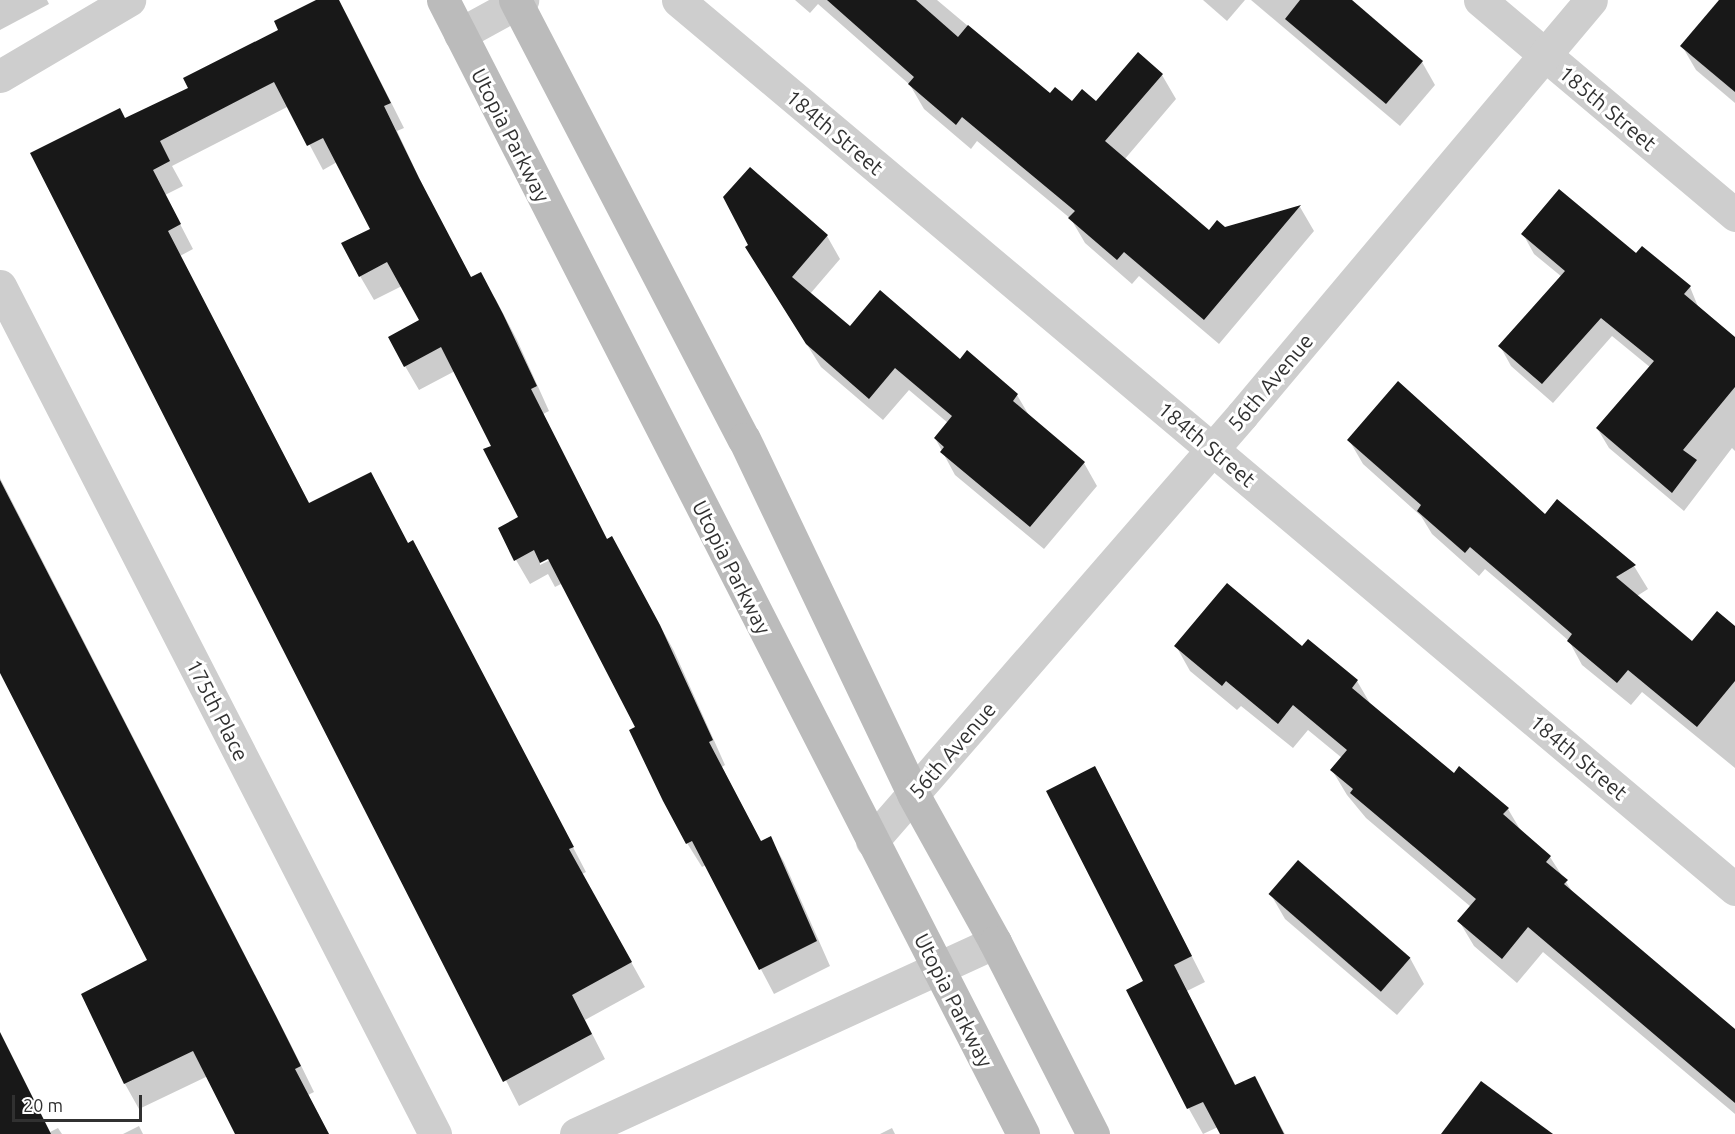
<!DOCTYPE html>
<style>
body{margin:0}
#map{position:relative;width:1735px;height:1134px;overflow:hidden;background:#fff;font-family:Ubuntu,sans-serif}
div>[style]{position:absolute}
[style*='--x']{left:calc(var(--x)*1px);top:calc(var(--y)*1px);width:calc(var(--w)*1px);rotate:calc(var(--a)*1deg)}
.shadow>*{inset:0;background:#0003}
.building>*{inset:0;background:#181818;transform-origin:0 0}
.minor>*{height:33px;margin:-16.5px;padding:0 16.5px;transform-origin:16.5px;border-radius:16.5px;background:#cecece}
.secondary>*{height:33px;margin:-16.5px;padding:0 16.5px;transform-origin:16.5px;border-radius:16.5px;background:#bbb}
span{translate:-50% -50%;white-space:nowrap;text-align:center;line-height:1.15;-webkit-text-stroke:6px #fff;paint-order:stroke}
.street-label{font-size:21px;color:#313131}
.scale{position:absolute;left:12px;top:1095px;width:130px;height:27px;box-sizing:border-box;border:3px solid #313131;border-top:0;padding-left:8px;font-size:18px;line-height:21px;white-space:nowrap;color:#313131;-webkit-text-stroke:4px #fff;paint-order:stroke}
</style>
<div id="map">
<div class="shadow">
<div style="clip-path:polygon(0 0,47px 0,49px 4px,0 30px)"></div>
<div style="clip-path:polygon(evenodd,319px 0,338px 0,348px 17px,404px 128px,397px 131px,432px 205px,472px 279px,495px 298px,517px 340px,549px 411px,543px 414px,607px 540px,625px 562px,674px 651px,725px 765px,722px 767px,761px 842px,770px 838px,784px 862px,830px 966px,774px 994px,706px 865px,702px 867px,687px 843px,638px 727px,563px 583px,555px 587px,548px 574px,530px 584px,516px 560px,500px 528px,520px 518px,493px 446px,455px 371px,419px 390px,405px 366px,421px 321px,402px 286px,374px 300px,360px 276px,372px 229px,337px 162px,323px 170px,289px 106px,172px 166px,183px 186px,165px 195px,193px 249px,180px 256px,310px 505px,408px 544px,413px 542px,586px 872px,582px 874px,645px 987px,585px 1020px,605px 1059px,519px 1106px,33px 154px,125px 120px,190px 88px,280px 30px,319px 0,554px 554px,556px 557px,540px 565px,540px 562px,554px 554px)"></div>
<div style="clip-path:polygon(795px 0,937px 0,1050px 95px,1072px 103px,1096px 103px,1162px 75px,1176px 99px,1124px 160px,1209px 232px,1300px 207px,1314px 231px,1219px 344px,1139px 276px,1132px 284px,1085px 243px,1071px 219px,977px 141px,971px 149px,924px 109px,910px 85px,818px 4px,810px 13px)"></div>
<div style="clip-path:polygon(1203px 0,1245px 0,1227px 21px)"></div>
<div style="clip-path:polygon(1251px 0,1349px 0,1422px 62px,1435px 85px,1400px 126px)"></div>
<div style="clip-path:polygon(1722px 0,1735px 0,1735px 103px,1696px 70px,1682px 46px)"></div>
<div style="clip-path:polygon(750px 169px,827px 236px,840px 259px,810px 294px,850px 328px,960px 361px,1017px 395px,1030px 417px,1084px 463px,1097px 486px,1044px 549px,955px 475px,935px 438px,948px 423px,909px 390px,883px 420px,821px 367px,760px 270px,750px 245px)"></div>
<div style="clip-path:polygon(1523px 234px,1636px 255px,1690px 287px,1699px 309px,1735px 339px,1735px 451px,1732px 448px,1684px 511px,1609px 448px,1597px 428px,1651px 368px,1612px 336px,1553px 403px,1511px 366px,1500px 346px,1562px 277px,1534px 254px)"></div>
<div style="clip-path:polygon(1349px 440px,1545px 516px,1558px 501px,1634px 566px,1648px 589px,1637px 596px,1692px 643px,1735px 628px,1735px 768px,1642px 692px,1631px 705px,1582px 665px,1569px 641px,1538px 614px,1485px 569px,1479px 576px,1432px 534px,1421px 516px,1363px 464px)"></div>
<div style="clip-path:polygon(0 478px,290px 1043px,314px 1092px,308px 1095px,329px 1134px,237px 1134px,208px 1076px,139px 1109px,125px 1084px,83px 995px,149px 961px,0 670px)"></div>
<div style="clip-path:polygon(1176px 646px,1302px 648px,1357px 681px,1371px 705px,1454px 775px,1508px 809px,1521px 831px,1550px 857px,1575px 896px,1735px 1031px,1735px 1114px,1543px 952px,1517px 983px,1474px 946px,1459px 921px,1471px 907px,1366px 818px,1347px 795px,1332px 770px,1342px 758px,1308px 730px,1293px 748px,1241px 706px,1237px 710px,1190px 671px)"></div>
<div style="clip-path:polygon(1109px 794px,1205px 982px,1187px 991px,1236px 1086px,1254px 1077px,1285px 1134px,1221px 1134px,1218px 1127px,1203px 1134px,1189px 1109px,1128px 990px,1145px 981px)"></div>
<div style="clip-path:polygon(1270px 893px,1410px 958px,1424px 984px,1397px 1015px,1285px 919px)"></div>
<div style="clip-path:polygon(0 1034px,50px 1132px,58px 1128px,62px 1134px,0 1134px)"></div>
<div style="clip-path:polygon(139px 1126px,143px 1134px,123px 1134px)"></div>
<div style="clip-path:polygon(892px 1128px,895px 1134px,880px 1134px)"></div>
</div>
<div class="building">
<div style="clip-path:polygon(316px 0,339px 0,391px 103px,384px 106px,419px 178px,471px 277px,481px 272px,503px 314px,537px 386px,531px 389px,607px 539px,612px 536px,660px 625px,713px 740px,709px 742px,761px 841px,771px 836px,817px 941px,759px 970px,692px 841px,686px 844px,663px 801px,629px 730px,635px 727px,548px 559px,540px 563px,534px 550px,514px 561px,498px 528px,518px 517px,483px 449px,491px 446px,441px 347px,404px 367px,388px 337px,419px 320px,387px 262px,359px 277px,341px 243px,370px 229px,323px 138px,307px 146px,274px 82px,160px 141px,170px 161px,153px 170px,181px 224px,168px 231px,309px 503px,371px 472px,408px 543px,413px 540px,574px 847px,569px 849px,632px 962px,572px 995px,592px 1034px,503px 1082px,30px 153px,120px 108px,125px 118px,188px 88px,183px 78px,278px 30px,274px 21px)"></div>
<div style="clip-path:polygon(827px 0,916px 0,958px 37px,968px 25px,1050px 93px,1055px 87px,1072px 101px,1082px 89px,1096px 101px,1138px 52px,1163px 74px,1105px 141px,1209px 230px,1217px 220px,1225px 227px,1301px 205px,1204px 320px,1124px 252px,1117px 260px,1068px 218px,1075px 211px,962px 117px,956px 125px,908px 84px,914px 77px)"></div>
<div style="clip-path:polygon(1300px 0,1352px 0,1423px 61px,1386px 104px,1285px 19px)"></div>
<div style="clip-path:polygon(1719px 0,1735px 0,1735px 92px,1680px 46px)"></div>
<div style="clip-path:polygon(750px 167px,828px 235px,792px 277px,850px 326px,880px 290px,960px 359px,967px 350px,1018px 394px,1013px 401px,1085px 462px,1030px 527px,940px 452px,944px 447px,934px 438px,952px 416px,895px 368px,869px 399px,806px 344px,745px 247px,748px 245px,723px 197px)"></div>
<div style="clip-path:polygon(1559px 189px,1636px 253px,1642px 246px,1691px 286px,1684px 294px,1735px 337px,1735px 387px,1683px 450px,1697px 460px,1672px 493px,1596px 428px,1654px 361px,1601px 318px,1542px 384px,1498px 346px,1565px 271px,1521px 234px)"></div>
<div style="clip-path:polygon(1398px 381px,1545px 514px,1557px 499px,1636px 565px,1616px 577px,1692px 641px,1717px 611px,1735px 626px,1735px 681px,1697px 727px,1628px 670px,1617px 683px,1567px 641px,1572px 634px,1470px 547px,1465px 553px,1417px 511px,1421px 505px,1347px 440px)"></div>
<div style="clip-path:polygon(0 480px,276px 1016px,301px 1066px,295px 1069px,329px 1134px,235px 1134px,193px 1051px,124px 1084px,81px 994px,147px 960px,0 673px)"></div>
<div style="clip-path:polygon(1227px 583px,1302px 646px,1308px 639px,1358px 680px,1352px 688px,1454px 773px,1459px 766px,1509px 808px,1503px 814px,1551px 856px,1546px 862px,1568px 880px,1564px 884px,1735px 1029px,1735px 1103px,1528px 927px,1502px 959px,1457px 921px,1476px 899px,1350px 793px,1353px 789px,1330px 770px,1347px 750px,1293px 705px,1278px 724px,1226px 681px,1222px 686px,1174px 646px)"></div>
<div style="clip-path:polygon(1095px 766px,1192px 956px,1174px 965px,1235px 1085px,1255px 1076px,1284px 1134px,1220px 1134px,1203px 1102px,1187px 1109px,1126px 990px,1143px 981px,1046px 791px)"></div>
<div style="left:1298px;top:860px;width:149px;height:45px;rotate:41deg"></div>
<div style="clip-path:polygon(0 1032px,51px 1134px,0 1134px)"></div>
<div style="clip-path:polygon(1481px 1081px,1553px 1134px,1441px 1134px)"></div>
</div>
<div class="minor">
<div style="--x:678;--y:0;--w:1381;--a:40.07"></div>
<div style="--x:1480;--y:0;--w:334;--a:40.1"></div>
<div style="--x:460;--y:34;--w:71;--a:-28.7"></div>
<div style="--x:0;--y:76;--w:150;--a:-30.5"></div>
<div style="--x:0;--y:286;--w:953;--a:62.84"></div>
<div style="--x:872;--y:841;--w:564;--a:-49.02"></div>
<div style="--x:1242;--y:415;--w:542;--a:-49.94"></div>
<div style="--x:576;--y:1134;--w:461;--a:-24.6"></div>
</div>
<div class="secondary">
<div style="--x:443;--y:0;--w:1274;--a:62.91"></div>
<div style="--x:515;--y:0;--w:495;--a:62.5"></div>
<div style="--x:744;--y:439;--w:393;--a:64.5"></div>
<div style="--x:913;--y:794;--w:169;--a:61"></div>
<div style="--x:995;--y:942;--w:216;--a:63"></div>
</div>
<div class="street-label">
<span style="left:1608px;top:108px;rotate:40deg">185th Street</span>
<span style="left:835px;top:132px;rotate:40deg">184th Street</span>
<span style="left:511px;top:135px;rotate:63deg">Utopia Parkway</span>
<span style="left:1270px;top:382px;rotate:-50deg">56th Avenue</span>
<span style="left:1207px;top:444px;rotate:40deg">184th Street</span>
<span style="left:732px;top:567px;rotate:63deg">Utopia Parkway</span>
<span style="left:218px;top:710px;rotate:63deg">175th Place</span>
<span style="left:952px;top:750px;rotate:-49deg">56th Avenue</span>
<span style="left:1579px;top:757px;rotate:40deg">184th Street</span>
<span style="left:954px;top:1000px;rotate:63deg">Utopia Parkway</span>
</div>
<div class="scale">20 m</div>
</div>
